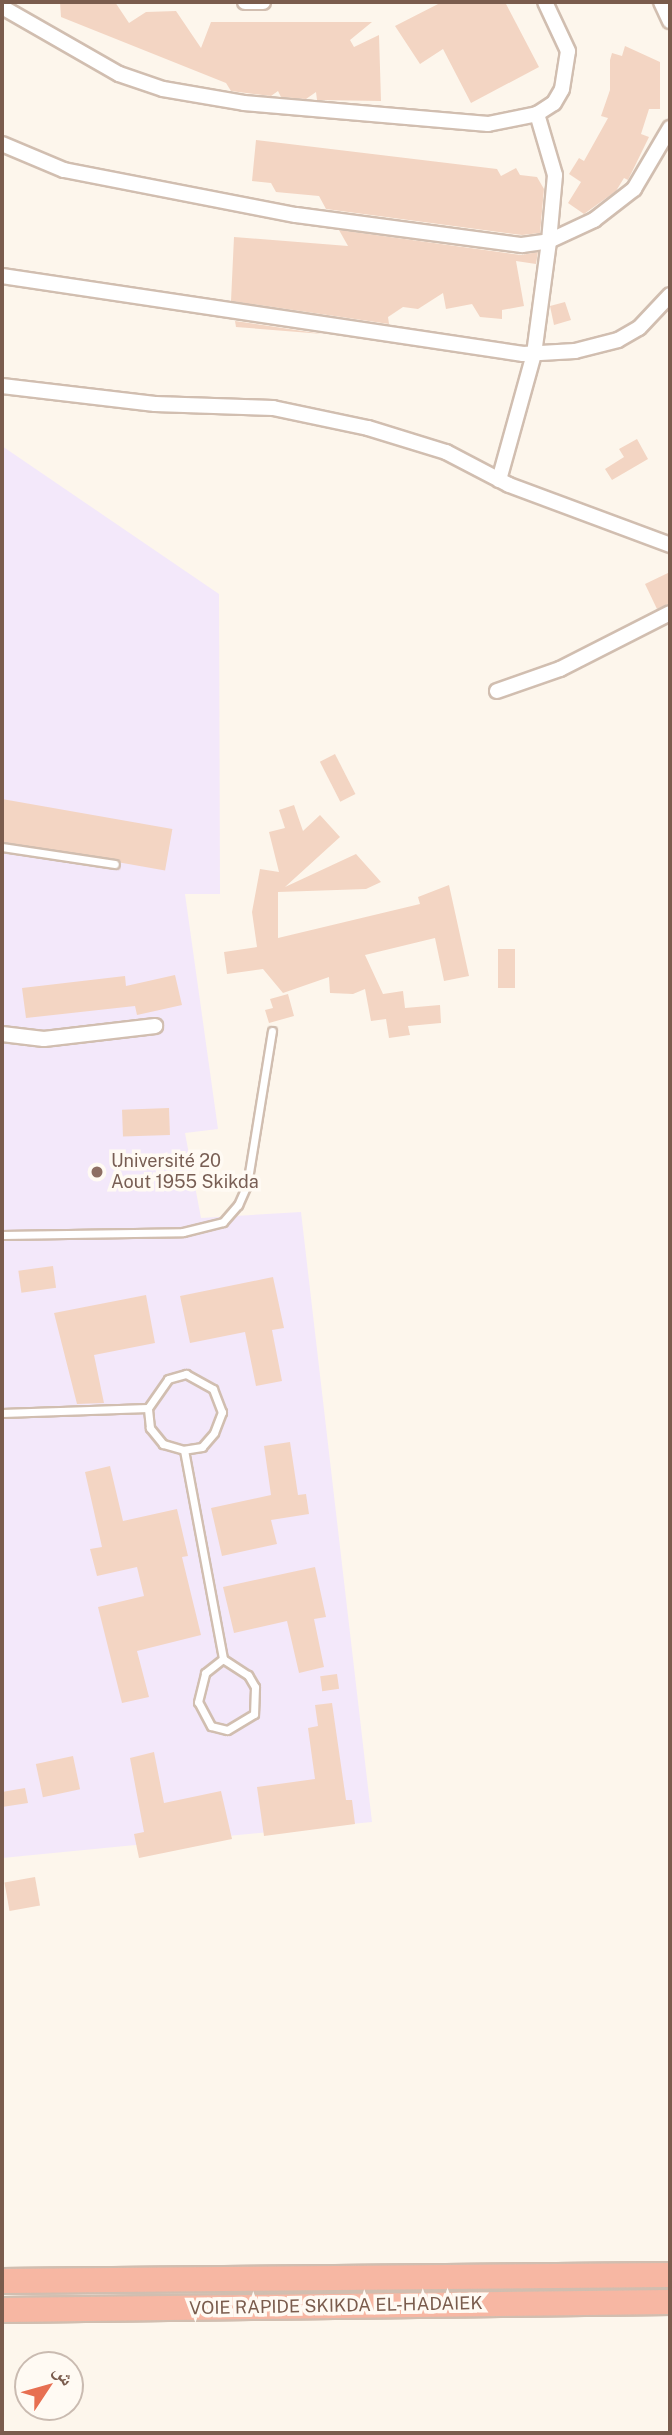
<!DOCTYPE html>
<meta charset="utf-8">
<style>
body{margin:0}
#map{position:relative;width:672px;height:2435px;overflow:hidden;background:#fdf6ec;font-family:"Public Sans","Noto Naskh Arabic",sans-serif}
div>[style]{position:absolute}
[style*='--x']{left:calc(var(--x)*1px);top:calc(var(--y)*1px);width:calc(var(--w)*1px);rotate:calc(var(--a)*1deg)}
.education>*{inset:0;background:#f3e8fa}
.building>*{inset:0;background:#f3d5c3;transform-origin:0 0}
.roads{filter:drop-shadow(2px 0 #d1beb0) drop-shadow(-2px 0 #d1beb0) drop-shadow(0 2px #d1beb0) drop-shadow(0 -2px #d1beb0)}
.lane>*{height:7px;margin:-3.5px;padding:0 3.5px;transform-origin:3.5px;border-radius:3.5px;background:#fff}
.street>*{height:14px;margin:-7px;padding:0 7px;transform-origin:7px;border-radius:7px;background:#fff}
.highway>*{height:24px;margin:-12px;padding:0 12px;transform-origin:12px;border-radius:12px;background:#f7b7a3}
.dots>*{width:19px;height:19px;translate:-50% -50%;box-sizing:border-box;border:4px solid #fffaf3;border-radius:50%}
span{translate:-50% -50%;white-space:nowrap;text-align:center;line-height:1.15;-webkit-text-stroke:7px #fffaf3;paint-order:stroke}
.education-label{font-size:18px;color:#785e54}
.left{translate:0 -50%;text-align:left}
.street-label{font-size:18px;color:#7a5c4d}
.frame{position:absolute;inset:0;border:4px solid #7a5c4d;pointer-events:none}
.north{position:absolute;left:14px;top:2351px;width:70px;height:70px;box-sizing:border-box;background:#fffaf3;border:2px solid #cabbb1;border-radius:50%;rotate:54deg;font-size:19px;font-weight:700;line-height:28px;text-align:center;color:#7a5c4d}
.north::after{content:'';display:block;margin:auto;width:24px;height:32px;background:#e76f51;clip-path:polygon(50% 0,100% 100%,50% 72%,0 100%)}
</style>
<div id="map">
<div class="education">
<div style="clip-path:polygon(2px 446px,219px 594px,220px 894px,185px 894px,218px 1129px,185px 1133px,201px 1218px,301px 1212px,372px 1822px,2px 1858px)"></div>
</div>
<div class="building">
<div style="clip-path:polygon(60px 2px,115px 2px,129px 23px,146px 12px,176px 11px,201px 48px,211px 22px,372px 22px,350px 40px,354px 47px,379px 35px,381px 101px,317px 100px,316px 92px,306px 99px,281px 97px,278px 91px,271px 96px,231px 91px,226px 83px,61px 17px)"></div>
<div style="clip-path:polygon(442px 2px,505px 2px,539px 67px,471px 103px,443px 49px,420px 64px,395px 26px)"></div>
<div style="clip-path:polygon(625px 46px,660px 62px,660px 109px,649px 109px,641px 134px,649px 137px,628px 180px,624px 178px,616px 191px,584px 214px,568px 203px,581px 182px,569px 174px,579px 158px,584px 161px,608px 118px,601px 116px,610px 90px,610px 60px,612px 53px,622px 56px)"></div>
<div style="clip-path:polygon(256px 140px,497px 169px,501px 176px,516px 168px,520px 175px,537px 177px,544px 189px,540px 233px,522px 235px,326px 209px,319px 196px,276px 192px,271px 183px,252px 181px)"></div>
<div style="clip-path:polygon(339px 230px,521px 255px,538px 252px,536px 264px,516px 261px,524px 306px,502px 310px,502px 319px,480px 317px,472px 304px,446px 309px,443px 293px,418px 309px,403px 307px,388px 317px,389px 324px,231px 301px,234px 237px,348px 246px)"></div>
<div style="clip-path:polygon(565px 302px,571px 320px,554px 325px,550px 306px)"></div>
<div style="clip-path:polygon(235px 321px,323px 334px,236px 327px)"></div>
<div style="clip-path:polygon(637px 439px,648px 459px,612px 480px,605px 469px,624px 457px,619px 449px)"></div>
<div style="clip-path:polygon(670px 572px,670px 603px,657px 609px,645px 584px)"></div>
<div style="left:335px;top:754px;width:45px;height:17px;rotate:63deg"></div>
<div style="left:2px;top:799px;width:173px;height:42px;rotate:10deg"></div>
<div style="clip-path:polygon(294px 805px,303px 831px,320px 815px,340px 837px,285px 887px,356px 854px,381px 882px,366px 889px,278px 892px,278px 938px,420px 904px,418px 897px,449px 885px,469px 976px,444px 981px,435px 938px,365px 955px,383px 994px,403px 991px,405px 1008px,440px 1005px,441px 1023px,408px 1026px,410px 1035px,389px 1038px,386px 1019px,371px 1021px,365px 989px,353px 994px,330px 993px,329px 977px,283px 993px,263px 969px,227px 974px,224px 952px,257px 947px,252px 912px,260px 869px,279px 872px,269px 832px,285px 828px,279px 810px)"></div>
<div style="left:498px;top:949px;width:17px;height:39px"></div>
<div style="clip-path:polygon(175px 975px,182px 1005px,137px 1015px,135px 1006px,26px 1018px,22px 988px,125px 976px,126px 986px)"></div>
<div style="clip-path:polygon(288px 994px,294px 1016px,269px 1023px,265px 1010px,273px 1008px,270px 999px)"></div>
<div style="left:169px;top:1108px;width:27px;height:47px;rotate:88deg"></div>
<div style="left:53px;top:1266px;width:22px;height:35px;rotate:82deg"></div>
<div style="clip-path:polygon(273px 1277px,284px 1328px,272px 1330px,282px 1381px,256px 1386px,245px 1332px,190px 1343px,180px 1296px)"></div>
<div style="clip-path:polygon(146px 1295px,155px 1343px,94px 1355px,104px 1403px,77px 1404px,54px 1313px)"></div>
<div style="clip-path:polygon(290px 1442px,298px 1495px,306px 1494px,309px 1514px,271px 1520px,277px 1544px,222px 1556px,211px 1508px,271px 1495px,264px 1446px)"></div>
<div style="clip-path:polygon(110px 1466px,123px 1521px,177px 1509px,188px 1556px,182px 1557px,201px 1635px,137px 1651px,149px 1697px,122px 1703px,98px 1607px,144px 1596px,137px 1567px,97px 1576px,90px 1549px,102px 1547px,85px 1472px)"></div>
<div style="clip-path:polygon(315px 1567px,326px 1617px,314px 1619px,324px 1667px,299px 1673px,287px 1621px,234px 1633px,223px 1587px)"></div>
<div style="left:337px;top:1674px;width:15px;height:17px;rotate:82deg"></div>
<div style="clip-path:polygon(332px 1703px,346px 1800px,352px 1800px,355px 1824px,264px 1836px,257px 1787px,315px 1779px,308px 1728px,318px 1726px,315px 1705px)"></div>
<div style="clip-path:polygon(154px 1752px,164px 1803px,221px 1791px,232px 1839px,139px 1858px,134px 1834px,144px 1832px,130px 1758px)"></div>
<div style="left:73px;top:1756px;width:34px;height:38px;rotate:78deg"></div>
<div style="clip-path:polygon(25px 1788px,28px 1803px,2px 1807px,2px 1792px)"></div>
<div style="left:35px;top:1877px;width:29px;height:31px;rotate:80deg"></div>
</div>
<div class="roads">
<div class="lane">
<div style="--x:2;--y:847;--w:114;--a:8.6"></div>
<div style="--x:2;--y:1235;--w:181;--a:-0.9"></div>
<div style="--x:183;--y:1232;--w:41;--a:-14"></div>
<div style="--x:223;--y:1222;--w:23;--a:-49"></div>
<div style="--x:238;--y:1205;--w:22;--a:-66"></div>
<div style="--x:247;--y:1185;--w:156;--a:-80.8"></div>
<div style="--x:2;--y:1413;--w:146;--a:-2"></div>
<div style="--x:148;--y:1408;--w:35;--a:-55"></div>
<div style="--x:168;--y:1379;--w:19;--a:-16"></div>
<div style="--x:186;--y:1374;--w:31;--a:29"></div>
<div style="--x:213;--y:1389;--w:25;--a:69"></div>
<div style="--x:222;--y:1412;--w:22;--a:111"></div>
<div style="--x:214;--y:1433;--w:18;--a:131"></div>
<div style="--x:202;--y:1447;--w:18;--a:171"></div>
<div style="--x:184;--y:1450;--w:22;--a:-164"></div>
<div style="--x:163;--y:1444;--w:21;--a:-129"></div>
<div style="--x:150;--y:1428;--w:20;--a:-96"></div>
<div style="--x:184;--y:1450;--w:213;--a:79.4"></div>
<div style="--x:223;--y:1659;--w:30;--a:33"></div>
<div style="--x:248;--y:1675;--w:14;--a:60"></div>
<div style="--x:255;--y:1687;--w:27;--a:92"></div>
<div style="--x:254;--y:1714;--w:31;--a:149"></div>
<div style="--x:227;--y:1730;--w:16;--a:-166"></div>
<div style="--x:211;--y:1726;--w:27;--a:-118"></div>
<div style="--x:198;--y:1702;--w:30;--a:-76"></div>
<div style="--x:205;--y:1673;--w:23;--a:-38"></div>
</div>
<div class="street">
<div style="--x:245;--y:2;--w:18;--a:0"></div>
<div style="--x:661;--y:2;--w:21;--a:65"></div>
<div style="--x:2;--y:7;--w:135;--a:29.8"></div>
<div style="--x:119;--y:74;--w:46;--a:18.8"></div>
<div style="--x:163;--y:89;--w:82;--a:9.8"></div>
<div style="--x:244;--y:103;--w:245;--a:4.9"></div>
<div style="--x:488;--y:124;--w:50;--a:-11.5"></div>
<div style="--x:537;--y:114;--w:20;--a:-33"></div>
<div style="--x:554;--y:103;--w:16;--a:-60"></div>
<div style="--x:562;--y:89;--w:38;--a:-81"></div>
<div style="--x:568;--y:51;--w:54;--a:-115.1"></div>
<div style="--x:2;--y:144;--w:67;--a:22.8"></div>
<div style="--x:64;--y:170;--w:236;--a:11"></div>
<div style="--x:296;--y:215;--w:228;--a:7.6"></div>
<div style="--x:522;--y:245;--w:27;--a:-8"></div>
<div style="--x:549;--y:241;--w:50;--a:-25"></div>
<div style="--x:594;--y:220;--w:51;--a:-37.8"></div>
<div style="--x:634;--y:189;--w:71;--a:-59.5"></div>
<div style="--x:2;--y:276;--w:527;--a:8.51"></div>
<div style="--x:523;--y:354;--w:52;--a:-3.3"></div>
<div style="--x:575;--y:351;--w:44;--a:-14.3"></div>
<div style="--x:618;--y:340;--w:24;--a:-30"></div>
<div style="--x:639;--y:328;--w:45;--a:-46.8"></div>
<div style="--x:2;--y:386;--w:154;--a:6.7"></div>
<div style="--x:155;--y:404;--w:118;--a:1.9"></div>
<div style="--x:273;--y:408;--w:97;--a:11.9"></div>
<div style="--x:368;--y:428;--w:82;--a:17.1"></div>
<div style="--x:446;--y:452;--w:71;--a:27.6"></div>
<div style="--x:509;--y:485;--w:172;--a:20.4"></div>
<div style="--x:499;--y:480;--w:131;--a:-74.5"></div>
<div style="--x:534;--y:354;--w:114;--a:-82.4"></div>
<div style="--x:549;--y:241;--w:66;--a:-84.8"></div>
<div style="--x:555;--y:175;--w:64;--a:-106.4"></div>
<div style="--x:497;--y:691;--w:67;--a:-19.2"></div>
<div style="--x:560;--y:669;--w:123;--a:-27"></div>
<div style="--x:2;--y:1034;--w:42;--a:6.8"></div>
<div style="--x:44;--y:1039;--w:112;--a:-6.7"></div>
</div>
<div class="highway">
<div style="--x:2;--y:2281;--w:668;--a:-0.51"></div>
<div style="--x:2;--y:2310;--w:668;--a:-0.69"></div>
</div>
</div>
<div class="dots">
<div style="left:97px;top:1172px;background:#8d6e63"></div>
</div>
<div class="education-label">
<span class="left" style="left:111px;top:1172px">Université 20<br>Aout 1955 Skikda</span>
</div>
<div class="street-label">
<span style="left:336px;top:2306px;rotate:-1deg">VOIE RAPIDE SKIKDA EL-HADAIEK</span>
</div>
<div class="frame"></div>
<div class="north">ش</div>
</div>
